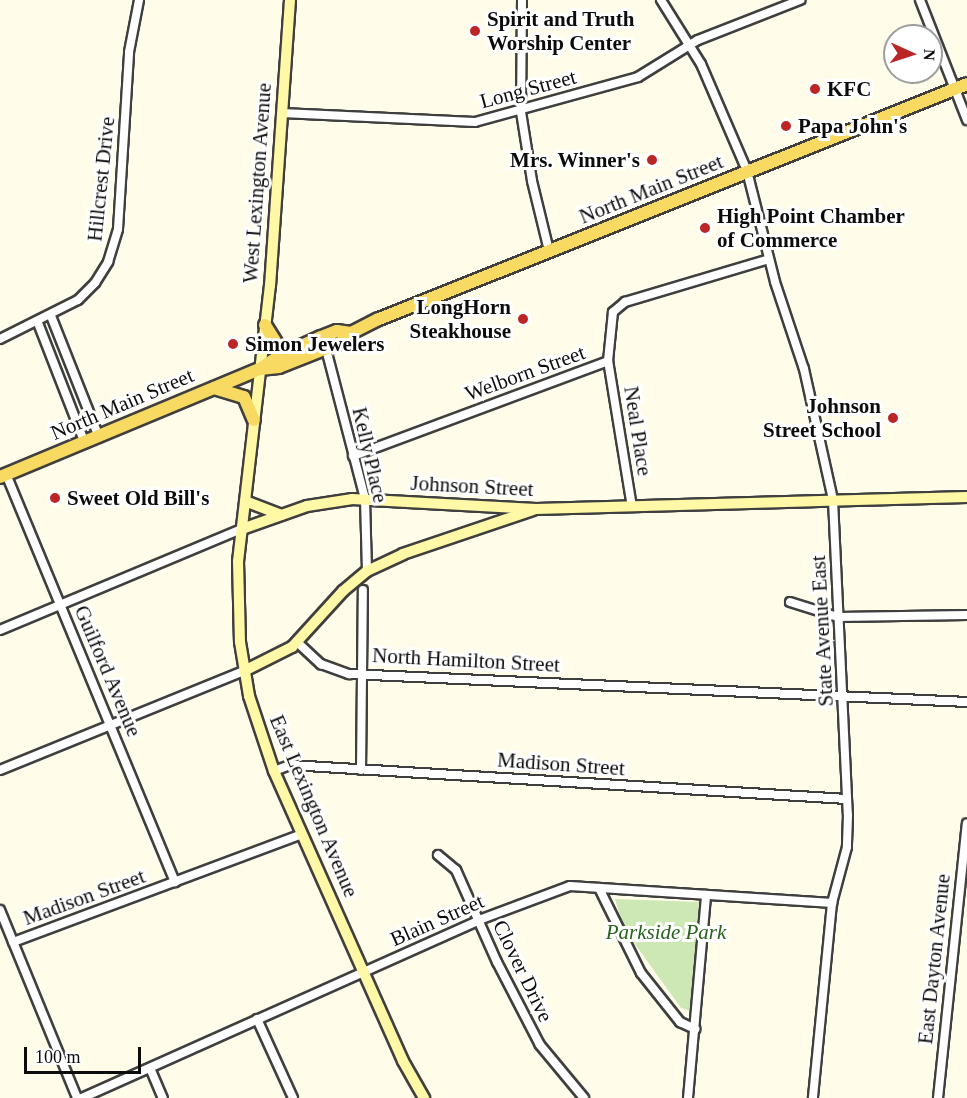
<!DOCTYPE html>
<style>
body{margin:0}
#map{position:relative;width:967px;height:1098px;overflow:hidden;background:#fffcea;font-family:"Times New Roman",serif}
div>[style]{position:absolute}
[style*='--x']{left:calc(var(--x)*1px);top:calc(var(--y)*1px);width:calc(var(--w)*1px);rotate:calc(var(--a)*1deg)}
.green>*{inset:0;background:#cee8b5}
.stream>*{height:2px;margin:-1px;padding:0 1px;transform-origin:1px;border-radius:1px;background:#b0d9f6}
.roads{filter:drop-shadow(2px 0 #3f3f3f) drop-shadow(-2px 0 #3f3f3f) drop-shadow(0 2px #3f3f3f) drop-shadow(0 -2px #3f3f3f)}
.street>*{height:8px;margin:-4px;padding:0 4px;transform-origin:4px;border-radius:4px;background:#fff}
.secondary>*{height:10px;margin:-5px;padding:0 5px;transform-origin:5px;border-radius:5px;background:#fff8a6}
.primary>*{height:12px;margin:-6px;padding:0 6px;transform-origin:6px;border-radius:6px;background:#f8d961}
.dots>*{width:16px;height:16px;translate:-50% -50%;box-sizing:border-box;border:3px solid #fff;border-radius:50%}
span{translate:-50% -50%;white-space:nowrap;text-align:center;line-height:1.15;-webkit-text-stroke:6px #fff;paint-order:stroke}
.poi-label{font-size:21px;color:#0c0c0c;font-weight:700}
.left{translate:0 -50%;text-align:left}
.right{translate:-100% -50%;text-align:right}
.street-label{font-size:21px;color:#0c0c0c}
.park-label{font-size:21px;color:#28621d;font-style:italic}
.north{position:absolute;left:883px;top:24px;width:60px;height:60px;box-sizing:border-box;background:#fff;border:2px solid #9e9e9e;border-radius:50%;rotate:93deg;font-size:16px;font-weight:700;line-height:24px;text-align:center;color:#0c0c0c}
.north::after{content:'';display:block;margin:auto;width:21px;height:27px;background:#bb2526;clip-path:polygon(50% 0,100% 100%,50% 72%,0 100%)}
.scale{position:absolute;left:24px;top:1047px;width:117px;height:27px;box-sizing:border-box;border:3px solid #0c0c0c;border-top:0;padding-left:8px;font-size:18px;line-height:21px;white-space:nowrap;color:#0c0c0c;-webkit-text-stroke:4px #fff;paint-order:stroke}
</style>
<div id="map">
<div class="green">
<div style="clip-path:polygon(615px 899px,699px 902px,691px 1011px,681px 1008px,624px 929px)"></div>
</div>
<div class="stream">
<div style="--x:825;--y:640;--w:8;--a:14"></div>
</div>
<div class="roads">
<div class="street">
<div style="--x:522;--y:0;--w:112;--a:90.5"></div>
<div style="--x:521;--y:112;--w:70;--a:80.9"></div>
<div style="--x:532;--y:181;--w:72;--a:76.3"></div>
<div style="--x:661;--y:0;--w:75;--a:58"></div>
<div style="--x:701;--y:64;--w:116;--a:66.7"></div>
<div style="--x:747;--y:171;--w:114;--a:75.8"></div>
<div style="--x:775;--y:282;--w:92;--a:71.6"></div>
<div style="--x:804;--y:369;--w:134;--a:77.5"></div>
<div style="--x:833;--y:500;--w:315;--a:87.3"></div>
<div style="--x:848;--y:815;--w:32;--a:92"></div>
<div style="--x:847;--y:847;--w:58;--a:105"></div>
<div style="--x:832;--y:903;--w:196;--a:95.6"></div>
<div style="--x:920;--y:0;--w:129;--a:68.6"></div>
<div style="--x:282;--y:113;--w:193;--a:2.7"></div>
<div style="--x:475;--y:122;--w:169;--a:-15.4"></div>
<div style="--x:638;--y:77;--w:70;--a:-31.7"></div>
<div style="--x:698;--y:40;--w:110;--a:-21.4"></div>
<div style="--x:51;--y:316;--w:128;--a:68.4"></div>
<div style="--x:38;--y:323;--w:127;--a:68.7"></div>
<div style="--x:0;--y:339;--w:87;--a:-26.6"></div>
<div style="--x:78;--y:300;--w:24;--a:-45"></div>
<div style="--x:95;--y:283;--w:25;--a:-58"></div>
<div style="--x:108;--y:262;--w:34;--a:-73"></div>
<div style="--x:118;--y:229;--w:177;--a:-86.4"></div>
<div style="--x:129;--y:52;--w:53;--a:-79.1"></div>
<div style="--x:326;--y:349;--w:155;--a:75.4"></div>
<div style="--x:365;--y:499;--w:72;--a:88.4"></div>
<div style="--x:353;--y:456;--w:272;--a:-20.4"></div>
<div style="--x:6;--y:474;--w:442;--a:67.5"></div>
<div style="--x:632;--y:507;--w:148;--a:-99.3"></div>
<div style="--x:608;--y:361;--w:49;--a:-84.2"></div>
<div style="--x:613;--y:312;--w:16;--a:-40"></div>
<div style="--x:625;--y:302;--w:150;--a:-16.6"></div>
<div style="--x:790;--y:602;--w:50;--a:17.4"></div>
<div style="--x:838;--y:617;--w:129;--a:-0.9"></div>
<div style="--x:0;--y:630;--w:262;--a:-22.7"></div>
<div style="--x:297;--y:642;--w:33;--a:43"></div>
<div style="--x:321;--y:664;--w:30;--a:20"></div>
<div style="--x:349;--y:674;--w:619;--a:2.59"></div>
<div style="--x:0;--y:770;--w:263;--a:-22.1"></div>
<div style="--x:361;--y:770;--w:180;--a:-89.4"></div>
<div style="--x:274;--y:771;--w:17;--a:-21"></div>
<div style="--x:290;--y:765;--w:558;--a:3.49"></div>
<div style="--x:438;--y:855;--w:23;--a:40"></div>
<div style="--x:456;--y:870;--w:101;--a:66"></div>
<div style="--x:497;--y:962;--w:93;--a:62.6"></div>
<div style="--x:540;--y:1045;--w:69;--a:50.3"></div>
<div style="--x:599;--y:888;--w:95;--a:63.7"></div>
<div style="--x:641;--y:973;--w:63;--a:51.5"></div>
<div style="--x:680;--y:1022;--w:17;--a:25"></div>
<div style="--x:0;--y:910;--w:203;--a:67.7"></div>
<div style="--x:13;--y:942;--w:309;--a:-20.5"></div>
<div style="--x:257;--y:1019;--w:87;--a:65.5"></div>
<div style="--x:150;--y:1068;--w:33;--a:67"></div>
<div style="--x:82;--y:1098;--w:435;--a:-24.1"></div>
<div style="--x:479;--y:920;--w:97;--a:-20.5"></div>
<div style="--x:570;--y:886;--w:263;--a:3.7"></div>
<div style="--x:688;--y:1098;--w:204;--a:-84.9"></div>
<div style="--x:938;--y:1098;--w:276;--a:-84"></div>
</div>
<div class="secondary">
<div style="--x:290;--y:0;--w:286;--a:94"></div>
<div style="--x:270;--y:285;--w:278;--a:96.6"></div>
<div style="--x:238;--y:561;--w:81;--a:88.6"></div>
<div style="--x:240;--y:642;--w:55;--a:80.5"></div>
<div style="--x:249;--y:696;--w:79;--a:71.6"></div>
<div style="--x:274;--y:771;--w:317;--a:66"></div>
<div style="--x:403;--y:1061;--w:43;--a:60.4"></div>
<div style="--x:245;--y:501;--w:39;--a:21"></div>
<div style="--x:242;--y:529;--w:69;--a:-19.5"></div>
<div style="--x:307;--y:506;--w:46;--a:-8.8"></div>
<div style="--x:352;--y:499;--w:184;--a:3.1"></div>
<div style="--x:536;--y:509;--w:431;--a:-1.6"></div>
<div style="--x:244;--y:671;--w:54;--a:-26.6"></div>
<div style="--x:292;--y:647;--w:76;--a:-47.7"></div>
<div style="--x:343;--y:591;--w:31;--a:-40"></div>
<div style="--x:367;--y:571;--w:40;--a:-25"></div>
<div style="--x:403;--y:554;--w:137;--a:-18.7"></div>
</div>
<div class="primary">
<div style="--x:265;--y:325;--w:25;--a:58"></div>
<div style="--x:278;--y:346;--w:14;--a:17"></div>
<div style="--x:260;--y:369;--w:19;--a:-6"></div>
<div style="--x:279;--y:367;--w:68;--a:-21.6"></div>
<div style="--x:342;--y:342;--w:13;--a:-45"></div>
<div style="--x:351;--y:333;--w:31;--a:-27"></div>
<div style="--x:379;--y:319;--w:633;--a:-21.78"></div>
<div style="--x:214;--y:388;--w:31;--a:17"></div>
<div style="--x:244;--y:397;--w:25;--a:67"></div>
<div style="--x:0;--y:477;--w:282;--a:-22.6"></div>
<div style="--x:260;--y:369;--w:23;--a:-34"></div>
<div style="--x:279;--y:356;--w:46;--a:-24.3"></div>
<div style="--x:321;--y:337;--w:17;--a:-21"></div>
<div style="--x:337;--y:331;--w:14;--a:8"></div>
</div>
</div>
<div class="dots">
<div style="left:475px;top:31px;background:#bb2526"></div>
<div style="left:815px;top:89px;background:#bb2526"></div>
<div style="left:786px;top:126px;background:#bb2526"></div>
<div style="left:652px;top:160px;background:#bb2526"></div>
<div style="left:705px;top:228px;background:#bb2526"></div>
<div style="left:523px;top:319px;background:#bb2526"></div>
<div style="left:233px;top:344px;background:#bb2526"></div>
<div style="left:893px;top:418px;background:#bb2526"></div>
<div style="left:55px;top:498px;background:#bb2526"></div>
</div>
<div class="poi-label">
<span class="left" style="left:487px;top:31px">Spirit and Truth<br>Worship Center</span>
<span class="left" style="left:827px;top:89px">KFC</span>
<span class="left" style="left:798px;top:126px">Papa John's</span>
<span class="right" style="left:640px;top:160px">Mrs. Winner's</span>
<span class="left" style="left:717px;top:228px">High Point Chamber<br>of Commerce</span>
<span class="right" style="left:511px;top:319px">LongHorn<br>Steakhouse</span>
<span class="left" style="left:245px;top:344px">Simon Jewelers</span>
<span class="right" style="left:881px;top:418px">Johnson<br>Street School</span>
<span class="left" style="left:67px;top:498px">Sweet Old Bill's</span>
</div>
<div class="street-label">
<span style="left:528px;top:89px;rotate:-15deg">Long Street</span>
<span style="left:101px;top:179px;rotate:-84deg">Hillcrest Drive</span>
<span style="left:257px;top:183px;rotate:-86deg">West Lexington Avenue</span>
<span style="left:651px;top:189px;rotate:-22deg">North Main Street</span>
<span style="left:525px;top:373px;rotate:-20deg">Welborn Street</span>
<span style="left:122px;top:404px;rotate:-23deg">North Main Street</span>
<span style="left:638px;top:431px;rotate:81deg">Neal Place</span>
<span style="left:370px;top:455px;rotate:77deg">Kelly Place</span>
<span style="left:472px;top:486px;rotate:3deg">Johnson Street</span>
<span style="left:822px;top:631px;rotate:-93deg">State Avenue East</span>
<span style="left:466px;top:660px;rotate:3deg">North Hamilton Street</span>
<span style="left:108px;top:671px;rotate:67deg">Guilford Avenue</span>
<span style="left:561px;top:764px;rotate:4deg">Madison Street</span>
<span style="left:314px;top:806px;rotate:67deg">East Lexington Avenue</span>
<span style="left:84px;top:897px;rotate:-20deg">Madison Street</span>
<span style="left:437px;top:920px;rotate:-24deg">Blain Street</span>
<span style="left:934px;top:959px;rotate:-84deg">East Dayton Avenue</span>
<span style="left:523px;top:971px;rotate:64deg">Clover Drive</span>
</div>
<div class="park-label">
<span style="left:666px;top:932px">Parkside Park</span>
</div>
<div class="north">N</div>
<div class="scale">100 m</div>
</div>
